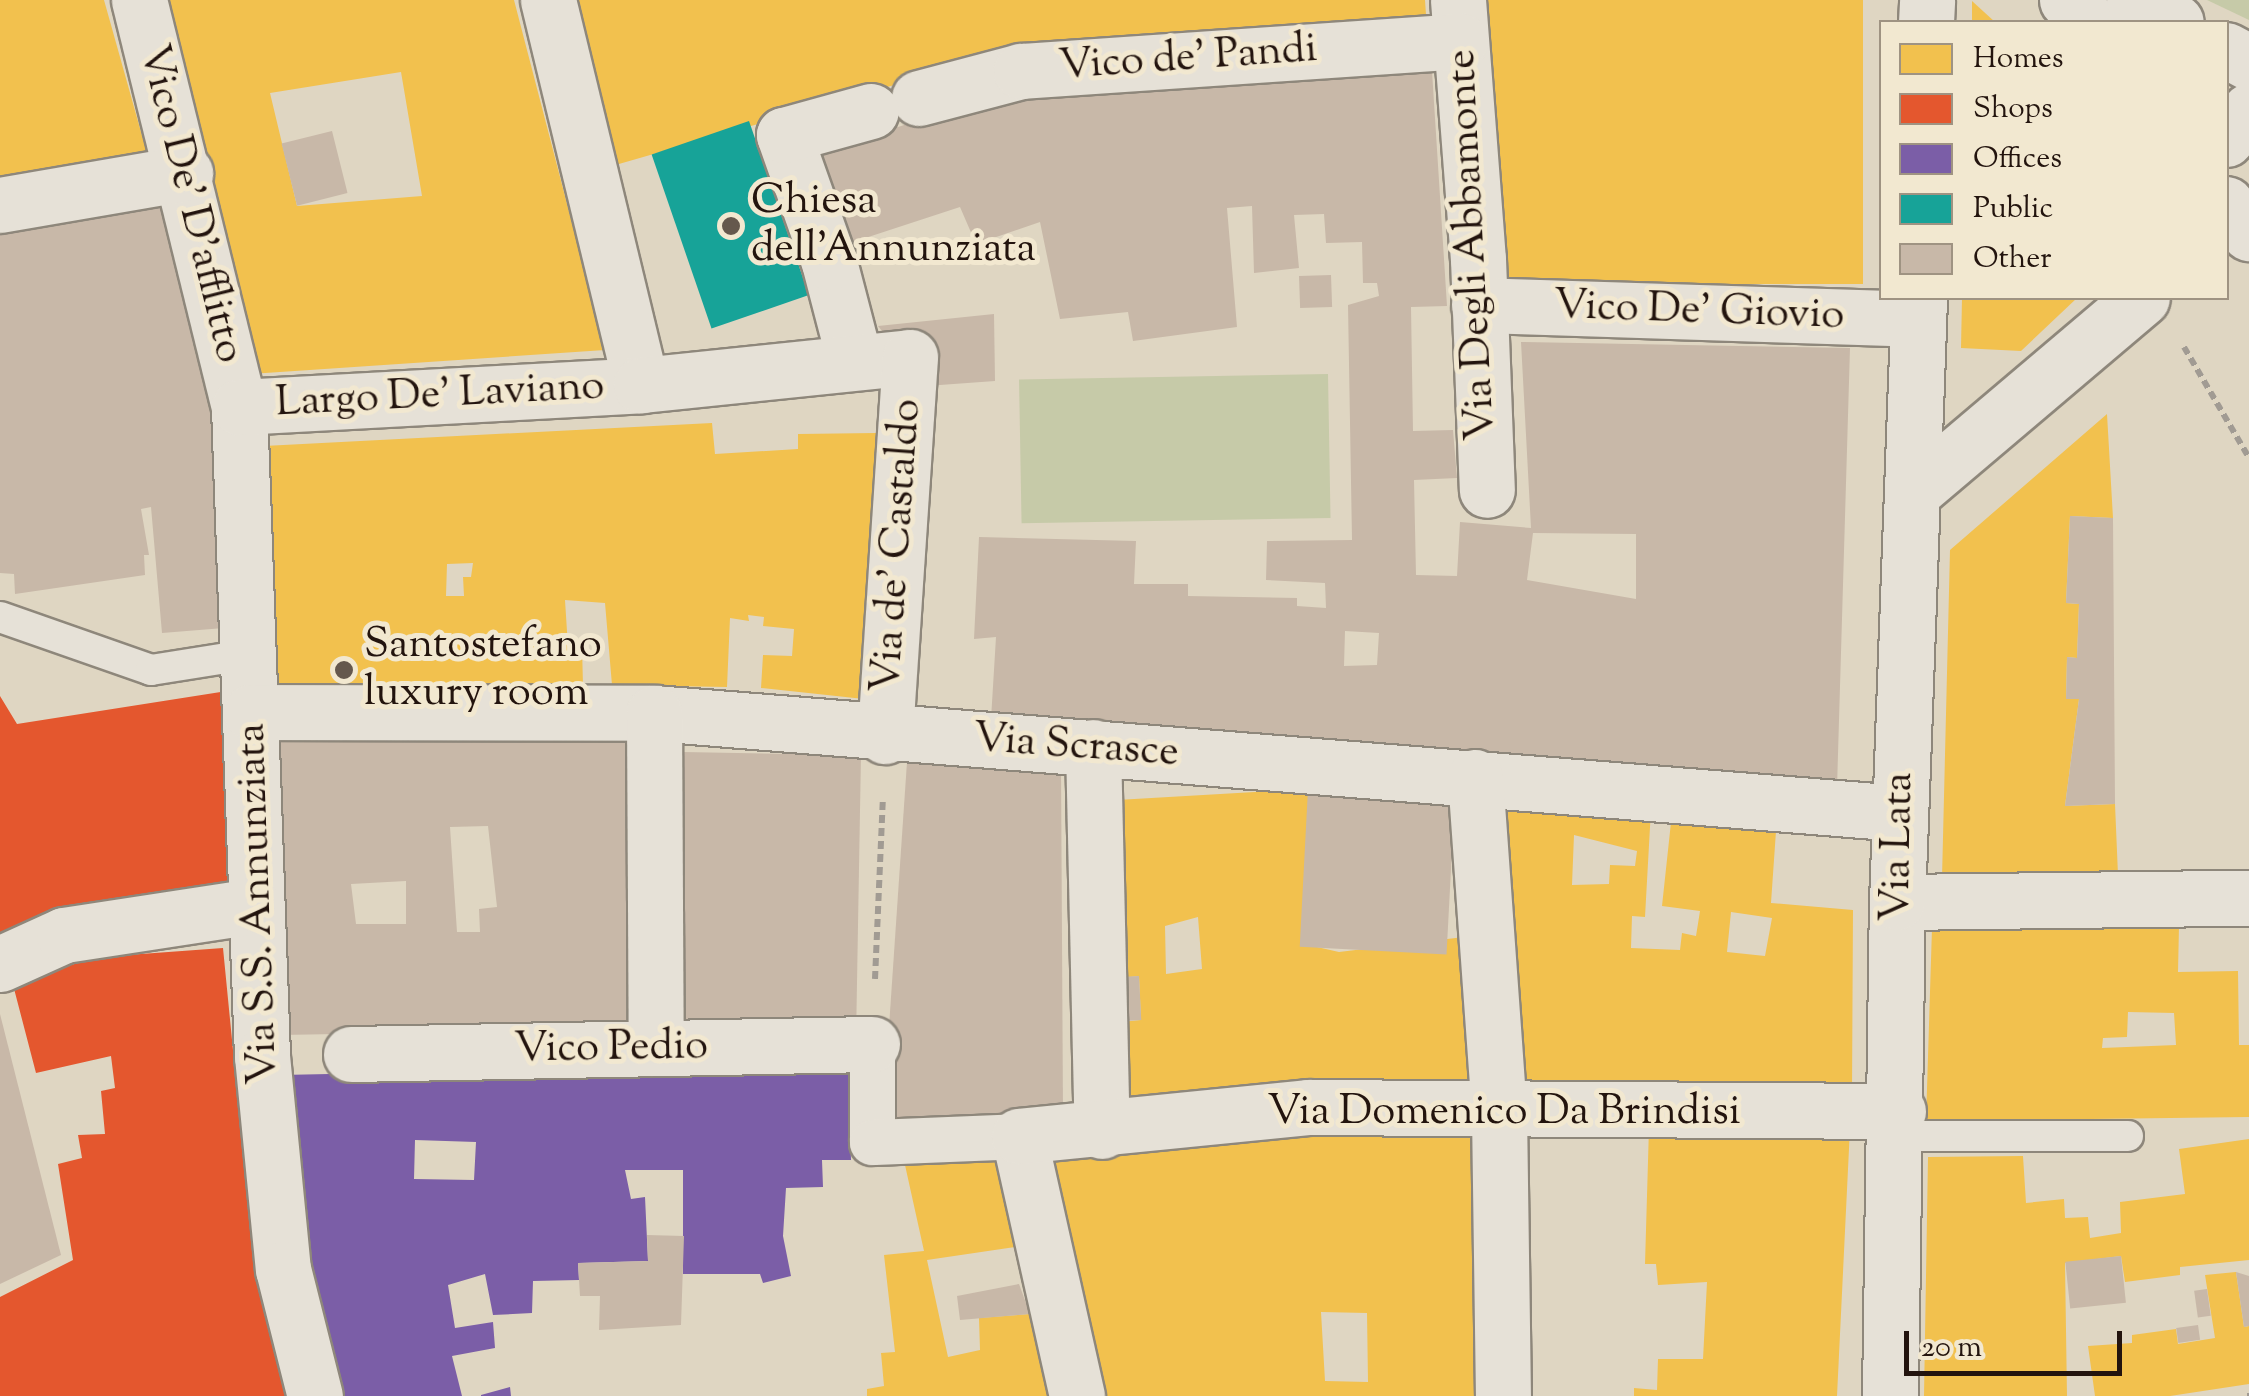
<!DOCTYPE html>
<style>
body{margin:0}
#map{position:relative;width:2249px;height:1396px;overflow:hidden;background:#dfd6c2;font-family:"Sorts Mill Goudy",serif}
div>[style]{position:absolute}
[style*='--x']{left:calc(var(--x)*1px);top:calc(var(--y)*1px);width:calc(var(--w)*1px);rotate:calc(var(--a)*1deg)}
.green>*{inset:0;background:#c6caa8;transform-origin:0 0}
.homes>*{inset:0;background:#f2c14e;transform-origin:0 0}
.shops>*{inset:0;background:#e4572e}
.offices>*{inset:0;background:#7b5ea7}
.public>*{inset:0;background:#17a398;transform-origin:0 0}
.building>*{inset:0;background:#c8b8a8;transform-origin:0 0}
.path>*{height:6px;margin-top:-3px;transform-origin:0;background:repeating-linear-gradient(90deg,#a19b93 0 8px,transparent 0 13px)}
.roads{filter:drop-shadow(2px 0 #8e877b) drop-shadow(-2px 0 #8e877b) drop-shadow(0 2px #8e877b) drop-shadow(0 -2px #8e877b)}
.service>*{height:30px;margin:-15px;padding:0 15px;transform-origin:15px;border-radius:15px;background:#e6e1d7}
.pedestrian>*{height:45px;margin:-22.5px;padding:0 22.5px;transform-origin:22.5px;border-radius:22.5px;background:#e6e1d7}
.minor>*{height:55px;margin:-27.5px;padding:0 27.5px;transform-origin:27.5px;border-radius:27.5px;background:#e6e1d7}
.tertiary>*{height:55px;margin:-27.5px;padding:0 27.5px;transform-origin:27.5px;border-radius:27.5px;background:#e6e1d7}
.dots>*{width:28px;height:28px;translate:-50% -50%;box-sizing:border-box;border:5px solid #f2e8d0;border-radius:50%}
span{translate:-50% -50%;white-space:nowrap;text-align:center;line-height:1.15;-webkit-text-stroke:10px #f2e8d0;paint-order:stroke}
.street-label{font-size:42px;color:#23140e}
.poi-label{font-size:42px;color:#23140e}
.left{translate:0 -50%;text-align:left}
.legend{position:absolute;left:1879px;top:20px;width:350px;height:280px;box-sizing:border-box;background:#f2e8d0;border:2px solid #9f9382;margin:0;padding:12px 18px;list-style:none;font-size:30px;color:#23140e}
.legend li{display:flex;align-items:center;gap:20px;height:50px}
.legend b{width:50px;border:2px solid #9f9382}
.scale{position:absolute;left:1904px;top:1331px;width:218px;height:45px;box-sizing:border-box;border:5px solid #23140e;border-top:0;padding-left:12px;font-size:30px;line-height:35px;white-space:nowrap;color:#23140e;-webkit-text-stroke:8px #f2e8d0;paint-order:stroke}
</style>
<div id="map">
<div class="green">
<div style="clip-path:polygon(2207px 0,2249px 0,2249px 20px)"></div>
<div style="left:1328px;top:374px;width:144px;height:309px;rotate:89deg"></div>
</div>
<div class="homes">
<div style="clip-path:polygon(0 0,104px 0,148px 157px,0 185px)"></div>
<div style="clip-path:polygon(evenodd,163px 0,514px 0,605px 350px,249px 374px,163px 0,401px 72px,422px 196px,297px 206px,270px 93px,401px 72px)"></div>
<div style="clip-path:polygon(570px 0,1425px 0,1426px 15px,1030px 46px,605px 168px)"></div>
<div style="left:1480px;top:0;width:383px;height:284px"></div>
<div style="clip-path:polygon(1972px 1px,1995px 22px,1972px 22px)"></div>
<div style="clip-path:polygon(1962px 298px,2077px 298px,2021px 351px,1961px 348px)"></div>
<div style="clip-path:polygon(2107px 414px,2113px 518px,2070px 516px,2066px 603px,2079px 604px,2077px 658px,2067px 657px,2066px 699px,2079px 699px,2065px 806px,2115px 804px,2118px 875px,1942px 878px,1950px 550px)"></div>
<div style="clip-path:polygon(evenodd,712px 423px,715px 454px,798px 449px,798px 434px,876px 433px,864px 699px,761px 688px,763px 655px,792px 656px,794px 629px,763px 626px,764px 617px,748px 615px,749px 621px,730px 618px,727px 687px,612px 685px,605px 603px,565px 600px,568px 647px,582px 646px,583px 686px,268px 688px,264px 446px,712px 423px,473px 563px,471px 577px,463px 577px,464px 596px,446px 596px,447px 564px,473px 563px)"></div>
<div style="clip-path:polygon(evenodd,1308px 789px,1317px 947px,1339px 952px,1464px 937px,1474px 1092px,1129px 1110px,1121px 1022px,1141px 1020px,1139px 976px,1120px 978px,1117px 800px,1308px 789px,1198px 917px,1202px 969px,1166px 974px,1165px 926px,1198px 917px)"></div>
<div style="clip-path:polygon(evenodd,1492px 798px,1651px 809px,1645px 917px,1632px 916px,1631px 948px,1680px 950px,1682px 933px,1696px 936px,1700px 911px,1662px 906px,1672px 813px,1776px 831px,1771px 903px,1853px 910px,1852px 1095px,1506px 1095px,1492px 798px,1574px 835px,1637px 851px,1635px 866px,1610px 865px,1609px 884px,1572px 885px,1574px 835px,1492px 798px,1731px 912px,1772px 918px,1765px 956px,1727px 952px,1731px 912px)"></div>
<div style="clip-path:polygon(evenodd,2179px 926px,2178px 972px,2238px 971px,2239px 1045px,2249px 1045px,2249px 1117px,1926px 1121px,1932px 928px,2179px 926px,2128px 1012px,2174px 1013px,2176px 1045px,2102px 1048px,2103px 1038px,2127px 1037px,2128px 1012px)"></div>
<div style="clip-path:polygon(evenodd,1302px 1125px,1487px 1128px,1489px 1396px,1099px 1396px,1050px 1153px,1302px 1125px,1321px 1312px,1367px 1313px,1368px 1382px,1325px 1381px,1321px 1312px)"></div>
<div style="clip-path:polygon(1649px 1127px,1850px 1128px,1837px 1396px,1634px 1396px,1634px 1388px,1657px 1390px,1658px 1359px,1703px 1359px,1707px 1282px,1658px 1285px,1656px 1264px,1645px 1264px)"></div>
<div style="clip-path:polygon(2249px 1139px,2249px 1260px,2180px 1267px,2180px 1275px,2125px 1282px,2121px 1256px,2065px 1263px,2067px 1396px,1924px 1396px,1928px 1157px,2023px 1156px,2026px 1203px,2064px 1199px,2065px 1218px,2088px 1217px,2090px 1238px,2121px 1233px,2120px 1202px,2185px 1194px,2179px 1149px)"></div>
<div style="clip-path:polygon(992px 1146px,1015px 1247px,927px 1260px,948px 1357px,980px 1350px,979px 1318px,1030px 1314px,1051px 1396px,867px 1396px,867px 1389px,884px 1386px,881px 1353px,895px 1352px,884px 1255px,924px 1251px,903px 1156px)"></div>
<div style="clip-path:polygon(2236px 1272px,2244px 1327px,2249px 1326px,2249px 1384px,2170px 1396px,2095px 1396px,2088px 1346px,2132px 1343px,2132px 1335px,2176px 1329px,2178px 1344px,2215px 1338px,2205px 1275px)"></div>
</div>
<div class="shops">
<div style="clip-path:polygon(227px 691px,227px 887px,0 946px,0 696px,17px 724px)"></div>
<div style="clip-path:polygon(223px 948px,249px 1213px,286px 1396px,0 1396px,0 1297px,73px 1260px,58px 1164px,82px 1158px,78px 1135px,105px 1134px,101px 1091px,115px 1088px,111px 1056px,36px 1073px,12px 981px,100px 957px)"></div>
</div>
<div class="offices">
<div style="clip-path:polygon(evenodd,848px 1057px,851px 1160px,822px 1160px,823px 1187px,786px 1188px,783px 1236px,791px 1276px,763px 1283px,760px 1274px,683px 1274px,683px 1170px,625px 1170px,631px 1199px,645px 1197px,648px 1261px,578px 1263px,579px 1280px,533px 1281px,532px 1313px,493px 1315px,485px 1274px,448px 1285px,455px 1328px,493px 1322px,495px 1348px,452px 1356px,462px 1396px,338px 1396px,289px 1185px,281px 1075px,723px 1066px,848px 1057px,415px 1140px,476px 1142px,474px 1180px,414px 1179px,415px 1140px)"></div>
<div style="clip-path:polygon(510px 1387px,511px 1396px,481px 1396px,481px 1395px)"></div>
</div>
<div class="public">
<div style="left:749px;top:121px;width:184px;height:103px;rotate:71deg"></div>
</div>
<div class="building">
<div style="clip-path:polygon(evenodd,1432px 71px,1447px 306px,1411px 307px,1413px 431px,1453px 430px,1457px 478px,1414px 480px,1416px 575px,1457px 576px,1460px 522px,1531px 528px,1521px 342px,1850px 348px,1837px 788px,991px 719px,996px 637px,974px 639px,979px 537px,1136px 541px,1134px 584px,1188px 584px,1188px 596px,1297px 598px,1297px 606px,1326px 608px,1325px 583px,1266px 580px,1267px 541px,1352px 540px,1348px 305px,1379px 296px,1377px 283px,1363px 283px,1362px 242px,1326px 243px,1324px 214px,1294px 215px,1299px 268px,1254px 273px,1252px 206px,1227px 208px,1237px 327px,1133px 341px,1128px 312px,1060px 319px,1040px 222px,976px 244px,960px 207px,850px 243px,818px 153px,935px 115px,1017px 99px,1432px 71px,1533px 533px,1636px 534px,1636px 599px,1527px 580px,1533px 533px,1432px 71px,1345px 631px,1379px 633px,1377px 665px,1344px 666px,1345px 631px)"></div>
<div style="left:332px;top:131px;width:64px;height:52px;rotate:76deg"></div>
<div style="clip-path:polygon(159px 197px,179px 278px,185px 276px,205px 345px,217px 449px,224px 628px,162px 633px,151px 507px,141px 509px,149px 555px,144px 555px,145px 575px,15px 594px,14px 574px,0 573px,0 229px)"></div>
<div style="left:1331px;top:275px;width:32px;height:32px;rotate:88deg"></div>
<div style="clip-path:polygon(994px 314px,995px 381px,926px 386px,878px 326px)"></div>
<div style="clip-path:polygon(2070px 516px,2113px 518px,2115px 804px,2065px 806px,2079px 699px,2066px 699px,2067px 657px,2077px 658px,2079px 604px,2066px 603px)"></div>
<div style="clip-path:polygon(evenodd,628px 734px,629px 1029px,280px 1035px,269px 741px,628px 734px,488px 826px,497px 907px,479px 909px,480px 932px,457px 932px,450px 827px,488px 826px,628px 734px,406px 881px,406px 924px,356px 924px,351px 884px,406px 881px)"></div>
<div style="left:683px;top:752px;width:178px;height:276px;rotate:1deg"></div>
<div style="clip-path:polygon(907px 762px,1061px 765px,1063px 1113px,882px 1130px)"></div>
<div style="left:1308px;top:789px;width:147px;height:158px;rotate:3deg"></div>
<div style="left:1139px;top:976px;width:44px;height:19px;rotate:87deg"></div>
<div style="clip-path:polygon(0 1014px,61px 1255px,0 1284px)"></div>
<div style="clip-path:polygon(647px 1235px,684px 1236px,681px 1325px,599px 1330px,600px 1296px,580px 1296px,578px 1263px,648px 1261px)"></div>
<div style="left:2121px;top:1256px;width:47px;height:56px;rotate:84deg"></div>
<div style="clip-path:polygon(2236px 1272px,2249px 1276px,2249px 1326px,2244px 1327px)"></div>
<div style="clip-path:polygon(1019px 1284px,1030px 1314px,960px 1320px,957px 1296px)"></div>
<div style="left:2207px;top:1289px;width:27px;height:13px;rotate:82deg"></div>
<div style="left:2198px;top:1325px;width:15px;height:22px;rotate:82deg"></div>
</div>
<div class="path">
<div style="--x:2184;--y:347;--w:129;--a:59.6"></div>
<div style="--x:875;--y:979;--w:182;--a:-87.5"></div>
<div style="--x:2247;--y:1396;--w:2;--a:0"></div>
</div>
<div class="roads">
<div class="service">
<div style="--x:0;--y:617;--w:160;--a:19.3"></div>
<div style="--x:151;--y:670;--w:102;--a:-9"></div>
<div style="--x:1897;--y:1136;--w:231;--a:0"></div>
</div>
<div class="pedestrian">
<div style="--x:872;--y:1044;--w:98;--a:90"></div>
<div style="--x:872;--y:1142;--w:147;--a:-2.3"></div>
</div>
<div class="minor">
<div style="--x:139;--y:0;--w:419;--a:76.2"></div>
<div style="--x:239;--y:407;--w:649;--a:87.97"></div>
<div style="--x:262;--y:1056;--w:214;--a:84.4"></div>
<div style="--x:283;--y:1269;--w:131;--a:75.9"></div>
<div style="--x:548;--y:0;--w:396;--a:76.4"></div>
<div style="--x:1458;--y:0;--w:260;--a:85.6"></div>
<div style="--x:1478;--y:259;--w:231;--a:87.8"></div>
<div style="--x:1926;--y:22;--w:22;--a:-87"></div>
<div style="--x:919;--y:98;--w:106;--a:-14.8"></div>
<div style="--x:1021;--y:71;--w:440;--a:-3.9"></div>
<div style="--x:0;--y:205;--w:188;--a:-9.8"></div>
<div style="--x:1479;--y:305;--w:439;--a:1.8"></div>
<div style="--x:854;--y:358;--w:99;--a:-104.6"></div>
<div style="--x:829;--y:262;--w:135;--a:-109.5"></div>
<div style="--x:784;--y:135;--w:90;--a:-15.4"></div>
<div style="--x:239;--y:407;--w:403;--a:-3.1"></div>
<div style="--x:641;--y:385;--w:270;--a:-5.9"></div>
<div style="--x:910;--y:357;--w:380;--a:93.8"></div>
<div style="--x:1913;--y:492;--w:300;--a:-40.3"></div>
<div style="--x:251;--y:712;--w:403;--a:0.1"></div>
<div style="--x:654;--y:713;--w:1250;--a:4.59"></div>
<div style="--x:654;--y:713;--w:335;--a:89.7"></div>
<div style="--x:1093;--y:747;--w:384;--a:88.7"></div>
<div style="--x:1475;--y:777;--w:336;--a:85.9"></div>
<div style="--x:1499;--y:1112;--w:284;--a:89.2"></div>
<div style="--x:1897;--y:902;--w:352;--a:-0.7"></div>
<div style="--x:0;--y:964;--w:70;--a:-24.4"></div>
<div style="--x:64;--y:935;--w:192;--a:-8.7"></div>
<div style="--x:351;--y:1054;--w:521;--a:-1.1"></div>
<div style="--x:1077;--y:1396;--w:266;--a:-102.6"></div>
<div style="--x:1019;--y:1136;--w:290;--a:-5.7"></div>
<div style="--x:1308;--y:1107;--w:590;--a:0.39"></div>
<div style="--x:1890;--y:1396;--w:494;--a:-89.2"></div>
<div style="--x:1897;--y:902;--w:604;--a:-87.91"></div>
</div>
<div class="tertiary">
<div style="--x:2067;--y:0;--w:32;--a:44"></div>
<div style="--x:2134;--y:0;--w:47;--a:27.6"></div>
<div style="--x:2226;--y:50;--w:26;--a:28"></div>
<div style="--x:2226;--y:139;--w:36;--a:-51"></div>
<div style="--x:2226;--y:204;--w:37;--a:52"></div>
</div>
</div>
<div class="dots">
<div style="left:731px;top:226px;background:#65584d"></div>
<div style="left:344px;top:670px;background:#65584d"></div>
</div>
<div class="street-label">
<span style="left:1188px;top:59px;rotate:-4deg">Vico de' Pandi</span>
<span style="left:190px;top:204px;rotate:76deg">Vico De' D'afflitto</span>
<span style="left:1473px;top:245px;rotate:-93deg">Via Degli Abbamonte</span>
<span style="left:1699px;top:312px;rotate:2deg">Vico De' Giovio</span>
<span style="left:440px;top:396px;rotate:-3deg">Largo De' Laviano</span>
<span style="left:898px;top:546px;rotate:-86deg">Via de' Castaldo</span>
<span style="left:1076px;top:747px;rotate:4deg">Via Scrasce</span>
<span style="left:1899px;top:847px;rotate:-89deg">Via Lata</span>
<span style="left:259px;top:904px;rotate:-92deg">Via S.S. Annunziata</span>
<span style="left:611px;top:1049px;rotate:-1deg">Vico Pedio</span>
<span style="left:1504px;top:1113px">Via Domenico Da Brindisi</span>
</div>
<div class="poi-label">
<span class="left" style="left:751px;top:226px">Chiesa<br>dell'Annunziata</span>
<span class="left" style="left:364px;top:670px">Santostefano<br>luxury room</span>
</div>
<ul class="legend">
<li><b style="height:28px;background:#f2c14e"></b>Homes</li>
<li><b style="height:28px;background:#e4572e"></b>Shops</li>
<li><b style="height:28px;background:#7b5ea7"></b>Offices</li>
<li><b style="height:28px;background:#17a398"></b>Public</li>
<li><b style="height:28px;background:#c8b8a8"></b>Other</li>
</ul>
<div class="scale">20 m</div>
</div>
